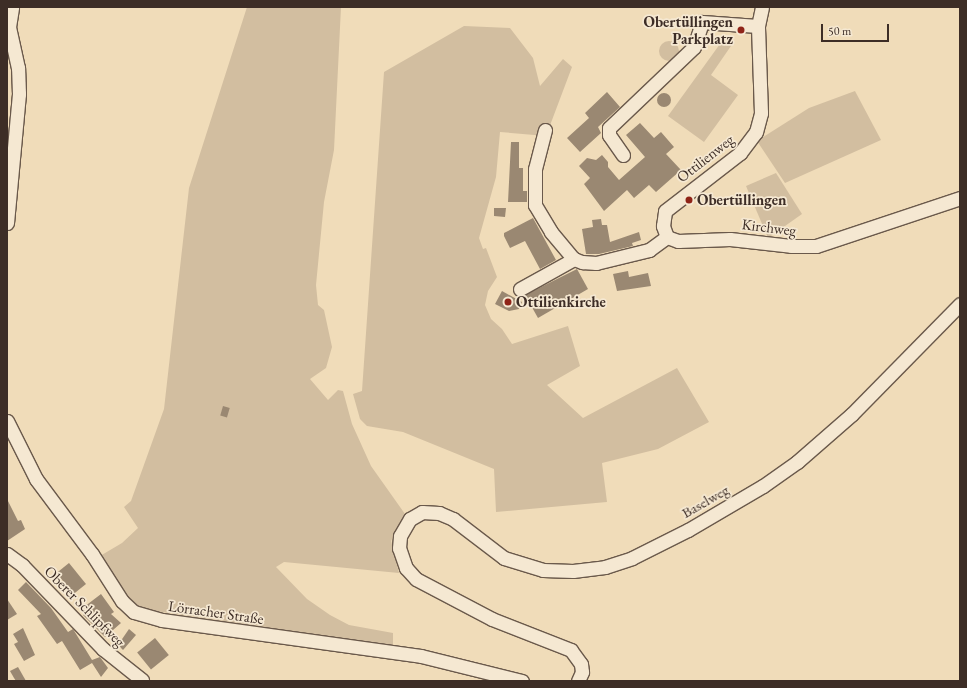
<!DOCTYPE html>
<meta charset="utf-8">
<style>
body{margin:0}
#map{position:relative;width:967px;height:688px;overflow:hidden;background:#f0dcb9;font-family:"EB Garamond",serif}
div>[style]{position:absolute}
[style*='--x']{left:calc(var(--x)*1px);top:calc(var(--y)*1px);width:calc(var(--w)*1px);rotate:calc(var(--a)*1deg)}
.green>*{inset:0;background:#d2bea0}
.round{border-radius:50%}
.building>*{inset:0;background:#9a8872;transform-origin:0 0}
.roads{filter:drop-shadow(1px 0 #6a594b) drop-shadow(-1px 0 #6a594b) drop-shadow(0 1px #6a594b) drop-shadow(0 -1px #6a594b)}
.minor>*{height:13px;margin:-6.5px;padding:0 6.5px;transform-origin:6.5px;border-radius:6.5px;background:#f5e8d2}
.dots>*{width:11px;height:11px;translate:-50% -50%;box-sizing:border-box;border:2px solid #f5e8d2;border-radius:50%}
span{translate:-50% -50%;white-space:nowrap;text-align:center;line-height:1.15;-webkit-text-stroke:3.5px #f5e8d2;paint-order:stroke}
.poi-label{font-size:15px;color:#3d2d26;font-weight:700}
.right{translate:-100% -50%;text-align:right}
.left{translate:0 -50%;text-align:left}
.street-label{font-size:15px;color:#3d2d26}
.frame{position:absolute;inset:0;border:8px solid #3d2d26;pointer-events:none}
.scale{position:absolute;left:821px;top:24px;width:68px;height:18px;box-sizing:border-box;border:2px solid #3d2d26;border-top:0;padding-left:5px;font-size:12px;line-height:14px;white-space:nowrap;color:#3d2d26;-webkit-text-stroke:3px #f5e8d2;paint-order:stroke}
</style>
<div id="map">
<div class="green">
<div style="clip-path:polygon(247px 7px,341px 7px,334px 150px,324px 202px,316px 285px,318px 305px,324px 310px,332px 347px,326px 368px,310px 379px,328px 400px,338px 390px,343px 391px,352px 424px,371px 466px,405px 514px,391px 541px,399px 573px,284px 562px,276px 567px,307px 599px,330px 615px,349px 625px,393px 633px,393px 646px,142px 609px,127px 598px,100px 556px,122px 543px,138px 528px,124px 507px,131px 501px,164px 409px,189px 188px)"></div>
<div style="clip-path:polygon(464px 26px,510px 28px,533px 58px,540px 86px,563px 59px,572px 67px,546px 136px,500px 132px,496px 177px,479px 238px,483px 249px,486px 248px,497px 277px,488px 291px,485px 305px,491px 319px,502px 329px,512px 344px,568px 326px,580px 366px,547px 385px,583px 418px,677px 368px,709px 422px,658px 449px,602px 463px,607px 502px,496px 512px,494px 469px,403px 432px,367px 426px,360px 419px,353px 394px,362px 391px,384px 72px)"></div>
<div style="clip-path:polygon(725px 37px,733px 43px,711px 75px,738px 95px,704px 142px,668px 116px)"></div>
<div class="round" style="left:659px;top:41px;width:20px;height:20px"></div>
<div style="clip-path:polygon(855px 91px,881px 140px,785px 183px,757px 141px,809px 108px)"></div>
<div style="clip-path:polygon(776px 173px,802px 214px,768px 238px,746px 186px)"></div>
</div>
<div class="building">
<div style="clip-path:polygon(607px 92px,620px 107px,598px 127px,601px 133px,580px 152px,567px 138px,589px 118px,585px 113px)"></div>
<div class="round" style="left:657px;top:93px;width:14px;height:14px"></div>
<div style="clip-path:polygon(640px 123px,654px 138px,661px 132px,674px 147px,666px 154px,681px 170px,656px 192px,649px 185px,634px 198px,627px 190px,604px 211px,584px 184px,590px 178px,579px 166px,587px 158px,596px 160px,602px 155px,608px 162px,608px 167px,619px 180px,645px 157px,626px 135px)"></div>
<div style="clip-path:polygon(511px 142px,519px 142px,519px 168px,523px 168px,523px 191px,527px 191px,527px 202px,508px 202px)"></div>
<div style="clip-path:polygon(494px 208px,506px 208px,505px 217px,494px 216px)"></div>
<div style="clip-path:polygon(533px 218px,556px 260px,540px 269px,525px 241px,510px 248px,504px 236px,504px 233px)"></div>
<div style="clip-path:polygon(601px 219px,602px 225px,607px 225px,610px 242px,639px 232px,641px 240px,632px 243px,633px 246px,599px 254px,586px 254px,582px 229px,593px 227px,592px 220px)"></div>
<div style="clip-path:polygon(577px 269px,588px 289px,538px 318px,525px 295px)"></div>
<div style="clip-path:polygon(628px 271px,629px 277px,648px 273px,651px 286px,617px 291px,613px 274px)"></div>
<div style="clip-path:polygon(502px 291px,522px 302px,519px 309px,509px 311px,495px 304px)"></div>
<div style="left:223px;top:406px;width:7px;height:10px;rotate:16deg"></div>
<div style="clip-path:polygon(7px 499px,18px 521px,21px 520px,25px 529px,7px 541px)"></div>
<div style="left:69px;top:563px;width:27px;height:16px;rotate:51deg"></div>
<div style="clip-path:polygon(26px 582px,51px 608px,68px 632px,73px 629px,92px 660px,100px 657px,108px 668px,101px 677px,92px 663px,80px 670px,62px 641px,57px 644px,37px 616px,41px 614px,18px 590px)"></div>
<div style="clip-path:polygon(101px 594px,114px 612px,111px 614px,121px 623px,105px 637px,83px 615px,87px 611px,84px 607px)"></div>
<div style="clip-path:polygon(7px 599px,17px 614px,7px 620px)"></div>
<div style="clip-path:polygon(23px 628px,35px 655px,24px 661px,14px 644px,18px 642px,13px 634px)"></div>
<div style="clip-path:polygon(129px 629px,136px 635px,123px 650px,118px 645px)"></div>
<div style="left:155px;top:638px;width:22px;height:23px;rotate:51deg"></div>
<div style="clip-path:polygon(18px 667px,26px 681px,16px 681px,14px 678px,10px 671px)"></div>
</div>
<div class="roads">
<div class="minor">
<div style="--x:545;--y:130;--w:40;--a:104.4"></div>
<div style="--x:535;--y:169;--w:36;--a:90"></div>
<div style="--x:535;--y:205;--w:31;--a:59"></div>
<div style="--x:551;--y:232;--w:35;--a:50"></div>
<div style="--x:574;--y:259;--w:9;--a:21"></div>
<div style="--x:582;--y:262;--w:14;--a:4"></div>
<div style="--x:596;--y:263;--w:55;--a:-13.8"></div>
<div style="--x:649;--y:250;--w:22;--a:-36"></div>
<div style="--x:623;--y:155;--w:24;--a:-125"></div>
<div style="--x:609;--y:135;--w:7;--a:-90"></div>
<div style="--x:609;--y:128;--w:117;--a:-43.6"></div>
<div style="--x:694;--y:47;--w:26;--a:-72"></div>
<div style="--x:702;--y:22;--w:56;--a:4.1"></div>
<div style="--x:7;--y:223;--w:130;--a:-84.7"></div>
<div style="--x:19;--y:94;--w:26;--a:-92"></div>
<div style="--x:18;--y:68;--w:42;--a:-102.4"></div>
<div style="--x:9;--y:27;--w:20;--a:-81"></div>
<div style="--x:667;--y:237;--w:12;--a:20"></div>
<div style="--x:678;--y:241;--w:52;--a:-2.2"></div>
<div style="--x:730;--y:239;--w:61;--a:6.5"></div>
<div style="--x:791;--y:246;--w:25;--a:0"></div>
<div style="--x:816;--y:246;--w:152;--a:-18.4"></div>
<div style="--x:667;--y:237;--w:12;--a:-110"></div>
<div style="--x:663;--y:226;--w:15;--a:-82"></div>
<div style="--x:665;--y:211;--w:95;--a:-37.7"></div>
<div style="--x:740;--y:153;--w:26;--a:-53"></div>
<div style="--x:756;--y:132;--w:20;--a:-75"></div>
<div style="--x:761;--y:113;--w:87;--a:-92"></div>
<div style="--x:758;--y:26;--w:19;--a:-78"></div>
<div style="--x:520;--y:289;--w:62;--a:-29.1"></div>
<div style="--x:7;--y:421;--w:65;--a:63.4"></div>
<div style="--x:36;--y:479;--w:94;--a:53.3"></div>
<div style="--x:92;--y:554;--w:56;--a:57.4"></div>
<div style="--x:122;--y:601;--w:16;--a:43"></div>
<div style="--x:134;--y:612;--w:29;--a:16"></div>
<div style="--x:162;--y:620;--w:261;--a:7.9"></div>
<div style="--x:421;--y:656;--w:104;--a:13.9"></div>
<div style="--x:7;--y:554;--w:19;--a:36"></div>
<div style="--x:22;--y:565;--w:117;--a:46"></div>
<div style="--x:103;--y:649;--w:50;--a:38.5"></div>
<div style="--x:578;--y:681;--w:10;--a:-66"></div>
<div style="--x:582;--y:672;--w:8;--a:-97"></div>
<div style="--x:581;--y:664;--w:17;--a:-126"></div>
<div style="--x:571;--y:650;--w:85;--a:-158.6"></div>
<div style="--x:492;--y:619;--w:86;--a:-152.2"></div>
<div style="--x:416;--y:579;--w:15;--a:-132"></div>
<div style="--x:406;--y:568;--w:21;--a:-109"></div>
<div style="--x:399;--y:548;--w:12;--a:-85"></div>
<div style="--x:400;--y:536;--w:20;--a:-60"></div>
<div style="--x:410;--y:519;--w:14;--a:-30"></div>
<div style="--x:422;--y:512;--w:17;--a:3"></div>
<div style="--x:439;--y:513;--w:15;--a:23"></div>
<div style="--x:453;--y:519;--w:64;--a:37.4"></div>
<div style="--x:504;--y:558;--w:41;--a:17.1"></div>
<div style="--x:543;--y:570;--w:30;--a:2"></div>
<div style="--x:573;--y:571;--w:32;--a:-7"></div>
<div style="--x:605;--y:567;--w:28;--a:-18"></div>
<div style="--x:632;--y:558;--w:63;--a:-26.6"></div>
<div style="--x:688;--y:530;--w:87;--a:-30.4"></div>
<div style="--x:763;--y:486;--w:42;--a:-35.2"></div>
<div style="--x:797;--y:462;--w:73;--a:-41.1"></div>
<div style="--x:852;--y:414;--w:154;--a:-45.5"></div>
</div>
</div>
<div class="dots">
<div style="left:741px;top:30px;background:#8f2418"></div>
<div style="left:689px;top:200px;background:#8f2418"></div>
<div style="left:508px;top:302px;background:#8f2418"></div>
</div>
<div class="poi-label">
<span class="right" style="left:733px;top:30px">Obertüllingen<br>Parkplatz</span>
<span class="left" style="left:697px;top:200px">Obertüllingen</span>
<span class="left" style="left:516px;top:302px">Ottilienkirche</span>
</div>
<div class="street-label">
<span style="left:705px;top:158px;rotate:-38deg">Ottilienweg</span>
<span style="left:769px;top:227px;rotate:7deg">Kirchweg</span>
<span style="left:705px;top:501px;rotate:-30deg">Baselweg</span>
<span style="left:85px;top:606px;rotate:45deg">Oberer Schlipfweg</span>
<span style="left:216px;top:612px;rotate:8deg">Lörracher Straße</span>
</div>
<div class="frame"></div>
<div class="scale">50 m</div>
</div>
